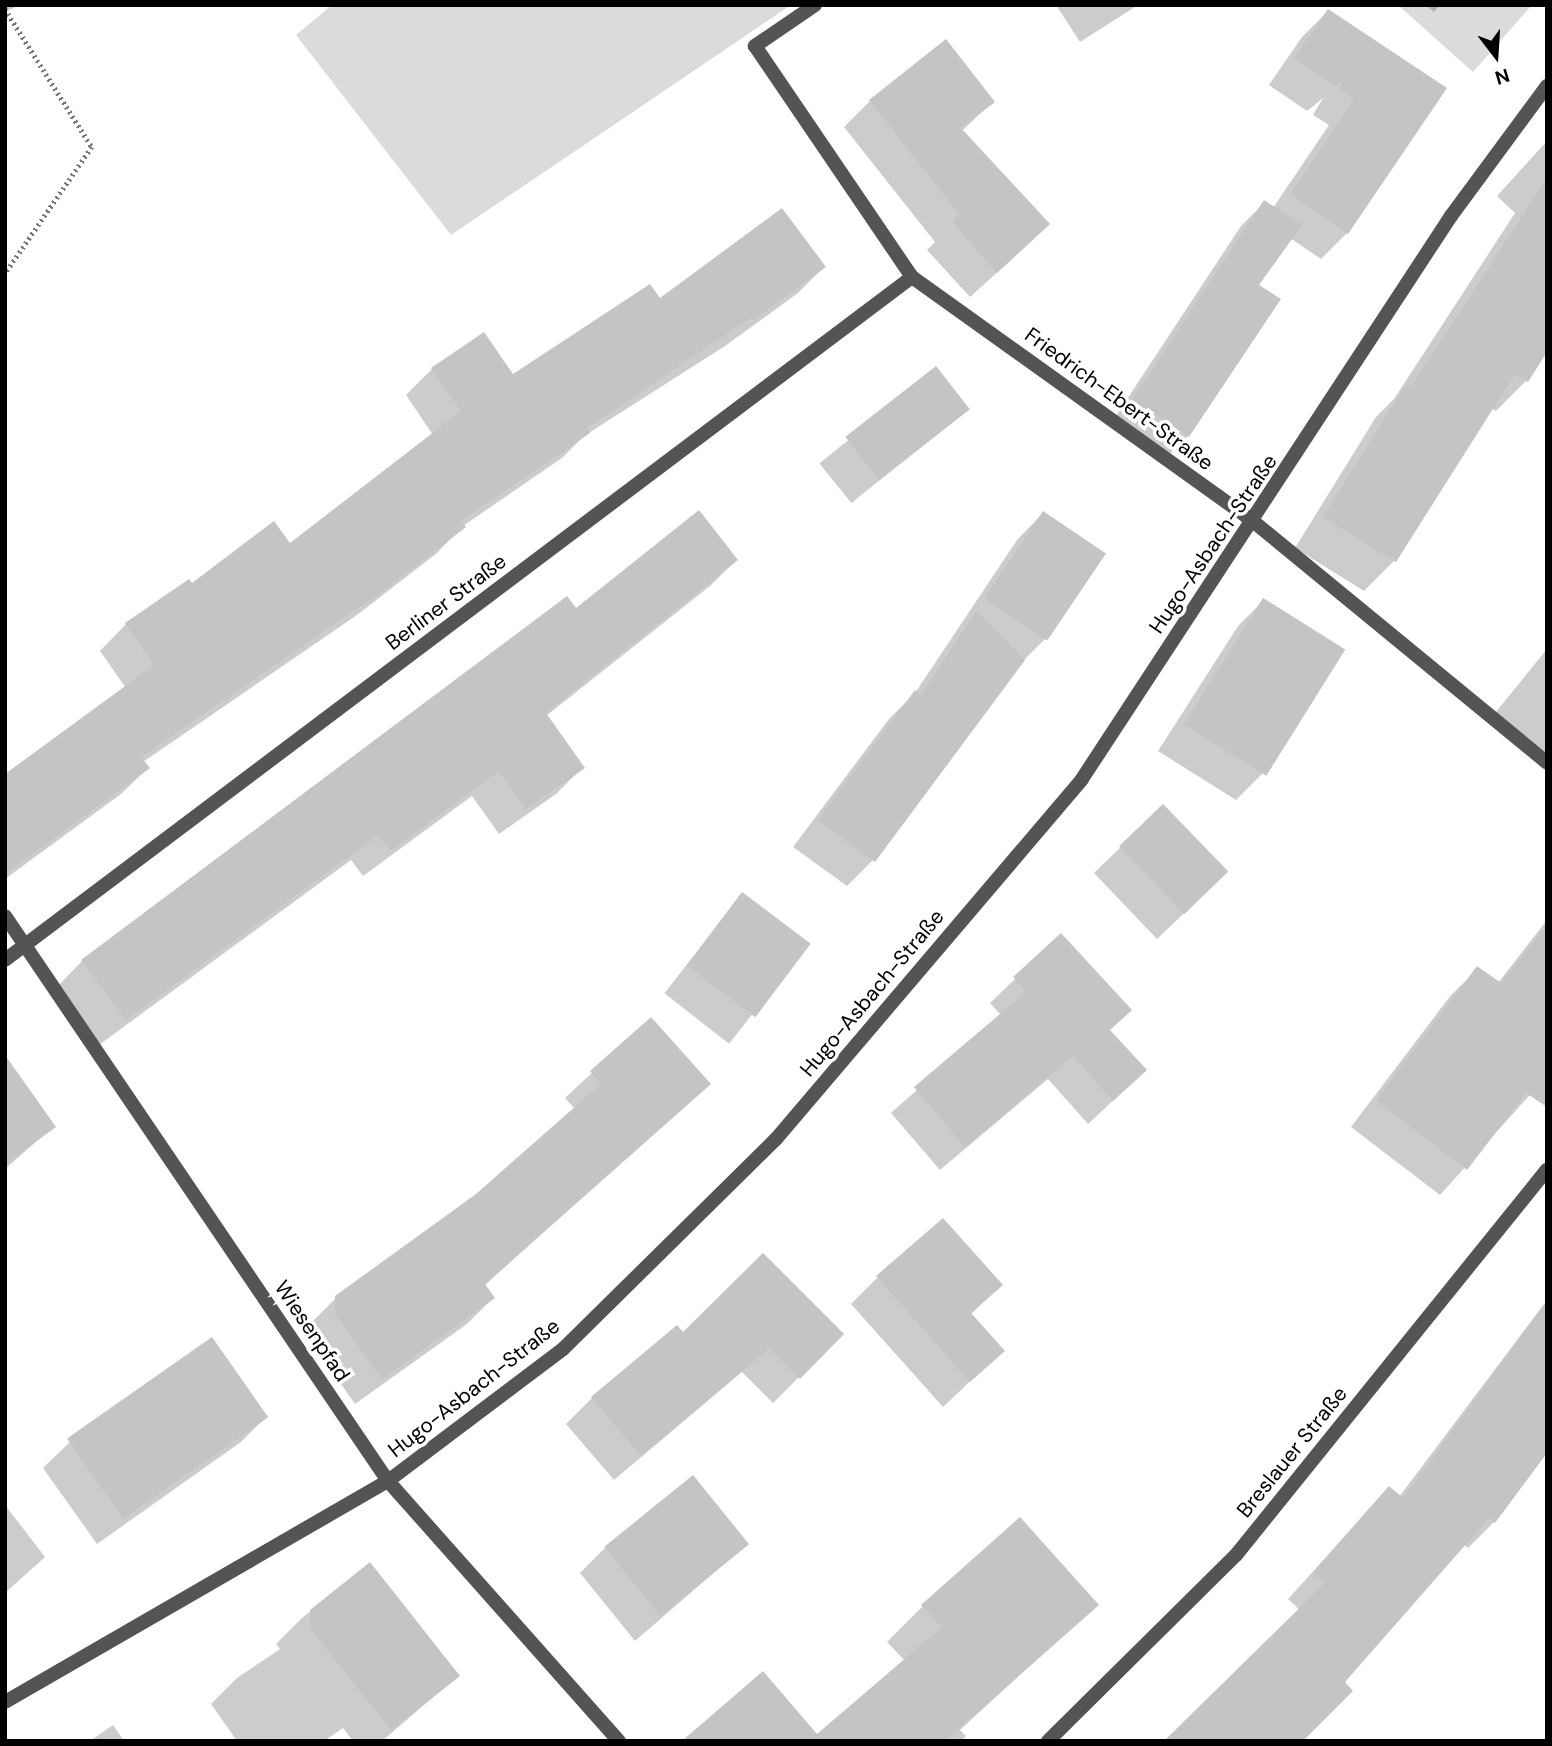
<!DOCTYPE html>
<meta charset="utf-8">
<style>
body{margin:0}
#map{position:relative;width:1552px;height:1746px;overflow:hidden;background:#fff;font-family:"DM Sans",sans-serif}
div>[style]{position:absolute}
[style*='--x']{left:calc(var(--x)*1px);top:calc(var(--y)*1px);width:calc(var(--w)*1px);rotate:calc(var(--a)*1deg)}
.green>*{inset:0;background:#dbdbdb}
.shadow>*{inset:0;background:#0003;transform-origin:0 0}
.building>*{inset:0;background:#c4c4c4;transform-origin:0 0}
.path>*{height:4.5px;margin-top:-2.25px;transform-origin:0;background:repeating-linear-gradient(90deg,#767676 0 2px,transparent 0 5.5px)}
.lane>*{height:14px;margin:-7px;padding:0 7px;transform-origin:7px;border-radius:7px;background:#545454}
.street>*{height:14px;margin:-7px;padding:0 7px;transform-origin:7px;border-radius:7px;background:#545454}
span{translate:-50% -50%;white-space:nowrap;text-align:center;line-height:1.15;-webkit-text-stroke:7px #fff;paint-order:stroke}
.street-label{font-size:21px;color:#000}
.frame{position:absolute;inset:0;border:7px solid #000;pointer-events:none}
.north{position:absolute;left:1461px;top:21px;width:70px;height:70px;-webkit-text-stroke:5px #fff;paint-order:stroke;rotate:163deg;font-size:19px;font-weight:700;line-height:28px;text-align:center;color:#000}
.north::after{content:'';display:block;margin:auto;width:24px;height:32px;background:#000;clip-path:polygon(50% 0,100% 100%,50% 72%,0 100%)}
</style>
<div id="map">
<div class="green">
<div style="clip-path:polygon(332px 5px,791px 5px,451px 235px,296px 35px)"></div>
<div style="clip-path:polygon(1398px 5px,1532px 5px,1473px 72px)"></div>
</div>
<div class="shadow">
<div style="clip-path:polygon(5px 5px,20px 5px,5px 12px)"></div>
<div style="clip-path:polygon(1056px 5px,1138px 5px,1080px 42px)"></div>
<div style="clip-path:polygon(1426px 5px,1440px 5px,1434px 12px)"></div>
<div style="clip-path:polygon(1328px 11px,1444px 88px,1347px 233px,1321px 259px,1290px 238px,1257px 285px,1188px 436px,1164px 460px,1110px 425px,1241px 226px,1265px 202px,1273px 208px,1329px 125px,1313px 115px,1323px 98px,1307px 111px,1269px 85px,1302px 37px)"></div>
<div style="clip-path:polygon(870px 101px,993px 101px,962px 131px,1022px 250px,970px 297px,927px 250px,935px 242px,844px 127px)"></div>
<div style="clip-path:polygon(1547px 141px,1547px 349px,1526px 381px,1496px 411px,1491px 408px,1394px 561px,1364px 591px,1295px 548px,1376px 417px,1394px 399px,1515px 213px,1497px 196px)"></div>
<div style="clip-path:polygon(824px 267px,798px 293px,725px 346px,584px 436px,562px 458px,463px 526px,437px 553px,357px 615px,143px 762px,148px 768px,121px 794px,5px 879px,5px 776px,126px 688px,100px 651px,126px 624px,191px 585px,290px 545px,433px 435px,406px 395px,432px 369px,512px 376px,660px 301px)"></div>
<div style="left:936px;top:369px;width:51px;height:150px;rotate:51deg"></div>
<div style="clip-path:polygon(1043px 513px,1103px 554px,1047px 637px,1021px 663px,873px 860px,847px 886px,793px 847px,889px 719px,915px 693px,1017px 540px)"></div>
<div style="clip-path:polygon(736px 560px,710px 586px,546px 716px,582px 768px,556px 794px,499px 834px,472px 796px,363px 876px,351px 860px,99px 1045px,56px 988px,82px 961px)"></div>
<div style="clip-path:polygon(1264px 600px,1342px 649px,1262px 774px,1236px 800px,1158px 751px,1238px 626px)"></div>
<div style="clip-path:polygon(1547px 649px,1547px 761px,1491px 718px)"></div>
<div style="clip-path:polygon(1163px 806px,1200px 898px,1157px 939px,1094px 873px)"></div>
<div style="left:742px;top:894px;width:82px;height:126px;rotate:38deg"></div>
<div style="clip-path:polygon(1547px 920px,1547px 1076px,1440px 1195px,1351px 1127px,1451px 995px,1478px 969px,1498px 983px)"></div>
<div style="clip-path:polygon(1061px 935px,1109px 1031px,1120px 1094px,1088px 1124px,1048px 1079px,940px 1170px,891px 1113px,1001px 1015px,990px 1003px)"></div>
<div style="clip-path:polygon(650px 1019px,708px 1084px,484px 1286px,493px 1298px,467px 1324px,355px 1404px,310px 1340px,310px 1324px,336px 1298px,477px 1196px,575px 1109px,565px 1098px)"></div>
<div style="clip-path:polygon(5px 1058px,54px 1126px,5px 1169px)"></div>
<div style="clip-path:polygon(877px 1278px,1001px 1285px,970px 1315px,1002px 1351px,943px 1407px,851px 1304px)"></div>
<div style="clip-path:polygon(1547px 1300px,1547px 1450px,1494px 1522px,1468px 1548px,1463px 1544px,1342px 1682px,1301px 1741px,1300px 1610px,1288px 1599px,1389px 1488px,1399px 1497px)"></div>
<div style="clip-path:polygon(683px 1334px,842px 1334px,773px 1403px,742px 1372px,614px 1480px,566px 1424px,592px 1398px)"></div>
<div style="clip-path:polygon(267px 1416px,241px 1442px,97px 1544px,43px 1468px,70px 1442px)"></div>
<div style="clip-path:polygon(5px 1505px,45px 1557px,5px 1593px)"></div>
<div style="clip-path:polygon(747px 1544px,635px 1641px,580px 1573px,606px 1547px)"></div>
<div style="clip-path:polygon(370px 1565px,458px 1676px,382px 1741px,353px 1741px,343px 1728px,324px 1741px,237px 1741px,211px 1704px,237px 1678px,280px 1649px,276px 1644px,302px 1618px)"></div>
<div style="clip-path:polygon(1096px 1605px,960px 1730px,966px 1736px,961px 1741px,686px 1741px,817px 1736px,905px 1661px,887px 1642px,923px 1606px)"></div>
<div style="clip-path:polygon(113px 1725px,124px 1741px,90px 1741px)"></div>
</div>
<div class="building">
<div style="clip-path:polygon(1328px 9px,1447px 88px,1348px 234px,1290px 194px,1354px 99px,1338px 88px,1345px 78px,1335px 86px,1294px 59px)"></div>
<div style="clip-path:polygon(946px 39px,995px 102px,961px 128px,1050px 224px,997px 273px,952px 222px,960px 215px,869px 100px)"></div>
<div style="clip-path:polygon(1547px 178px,1547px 352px,1528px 382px,1515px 374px,1396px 562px,1323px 517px,1406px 384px,1411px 387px)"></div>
<div style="clip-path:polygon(1264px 200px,1302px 225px,1259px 285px,1281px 299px,1189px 437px,1132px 400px)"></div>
<div style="clip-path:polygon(782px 208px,826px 267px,752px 321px,750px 318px,587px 428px,590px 433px,461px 521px,466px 527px,386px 589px,141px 757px,150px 768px,5px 874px,5px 774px,154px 665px,125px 623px,189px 579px,192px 583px,274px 521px,290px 543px,461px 411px,431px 368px,484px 332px,513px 374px,650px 284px,660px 298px)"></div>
<div style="left:936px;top:366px;width:55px;height:115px;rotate:52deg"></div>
<div style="clip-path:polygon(699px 510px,738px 560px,546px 713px,585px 768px,526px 809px,499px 771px,390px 851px,378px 835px,126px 1020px,81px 960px,567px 596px,576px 608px)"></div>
<div style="left:1043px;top:511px;width:76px;height:105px;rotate:34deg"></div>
<div style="left:1263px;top:598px;width:97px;height:149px;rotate:32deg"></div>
<div style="clip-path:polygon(977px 610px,1025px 660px,875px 862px,818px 820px,915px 690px,921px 695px)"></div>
<div style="left:1163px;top:804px;width:94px;height:61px;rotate:46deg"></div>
<div style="left:742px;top:892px;width:86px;height:92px;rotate:37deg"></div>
<div style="clip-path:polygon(1547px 925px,1547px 1107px,1526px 1093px,1467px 1170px,1376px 1100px,1477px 966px,1501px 983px)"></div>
<div style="clip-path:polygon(1061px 933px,1132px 1010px,1110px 1030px,1147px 1070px,1113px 1101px,1073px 1056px,965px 1147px,914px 1087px,1026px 992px,1013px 977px)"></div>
<div style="clip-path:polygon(651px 1017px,711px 1084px,485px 1284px,495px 1298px,382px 1379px,335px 1314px,335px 1296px,476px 1194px,601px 1084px,590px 1071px)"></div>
<div style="clip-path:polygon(5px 1055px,56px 1127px,5px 1164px)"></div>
<div style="clip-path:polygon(943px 1218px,1003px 1285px,971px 1313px,1005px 1351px,970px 1382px,876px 1276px)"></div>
<div style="clip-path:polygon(763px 1253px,844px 1334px,800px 1379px,769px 1348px,641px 1456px,591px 1397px,677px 1325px,683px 1332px)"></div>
<div style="clip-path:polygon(1547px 1301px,1547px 1453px,1495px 1523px,1489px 1518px,1345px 1682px,1353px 1691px,1303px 1741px,1164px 1741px,1325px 1583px,1313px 1572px,1389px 1486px,1403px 1498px)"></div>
<div style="left:212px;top:1337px;width:98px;height:177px;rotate:55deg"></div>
<div style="left:693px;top:1475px;width:89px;height:114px;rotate:51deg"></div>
<div style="clip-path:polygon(1020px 1517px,1099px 1605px,945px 1741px,682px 1741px,763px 1671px,817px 1734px,942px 1627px,921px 1605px)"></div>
<div style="clip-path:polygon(370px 1562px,460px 1676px,391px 1730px,310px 1628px,310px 1610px)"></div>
</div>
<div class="path">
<div style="--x:5;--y:9;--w:163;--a:57.8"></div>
<div style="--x:92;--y:147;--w:154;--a:124.4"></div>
</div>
<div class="lane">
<div style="--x:1254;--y:522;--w:379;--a:39.4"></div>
</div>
<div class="street">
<div style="--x:815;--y:5;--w:73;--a:145.7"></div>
<div style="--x:755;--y:46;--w:279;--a:55.8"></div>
<div style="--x:912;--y:277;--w:421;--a:35.6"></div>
<div style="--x:5;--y:916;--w:683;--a:55.87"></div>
<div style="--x:388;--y:1481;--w:348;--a:48.4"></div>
<div style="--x:5;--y:960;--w:1135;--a:-36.98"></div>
<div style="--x:5;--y:1702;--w:442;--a:-30"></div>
<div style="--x:388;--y:1481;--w:219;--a:-37"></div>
<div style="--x:563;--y:1349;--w:299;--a:-44.6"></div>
<div style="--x:776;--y:1139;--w:472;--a:-49.6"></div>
<div style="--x:1082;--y:779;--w:673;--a:-56.76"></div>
<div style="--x:1451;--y:216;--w:162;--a:-53.6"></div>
<div style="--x:1048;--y:1741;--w:264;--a:-44.7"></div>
<div style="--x:1236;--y:1555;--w:495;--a:-51.1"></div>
</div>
<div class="street-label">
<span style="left:1119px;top:399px;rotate:36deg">Friedrich-Ebert-Straße</span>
<span style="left:1213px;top:544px;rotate:-56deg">Hugo-Asbach-Straße</span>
<span style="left:446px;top:602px;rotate:-37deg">Berliner Straße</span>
<span style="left:872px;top:993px;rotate:-50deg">Hugo-Asbach-Straße</span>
<span style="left:312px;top:1331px;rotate:56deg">Wiesenpfad</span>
<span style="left:474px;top:1388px;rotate:-38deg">Hugo-Asbach-Straße</span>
<span style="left:1292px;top:1452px;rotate:-51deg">Breslauer Straße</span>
</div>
<div class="frame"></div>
<div class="north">N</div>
</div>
